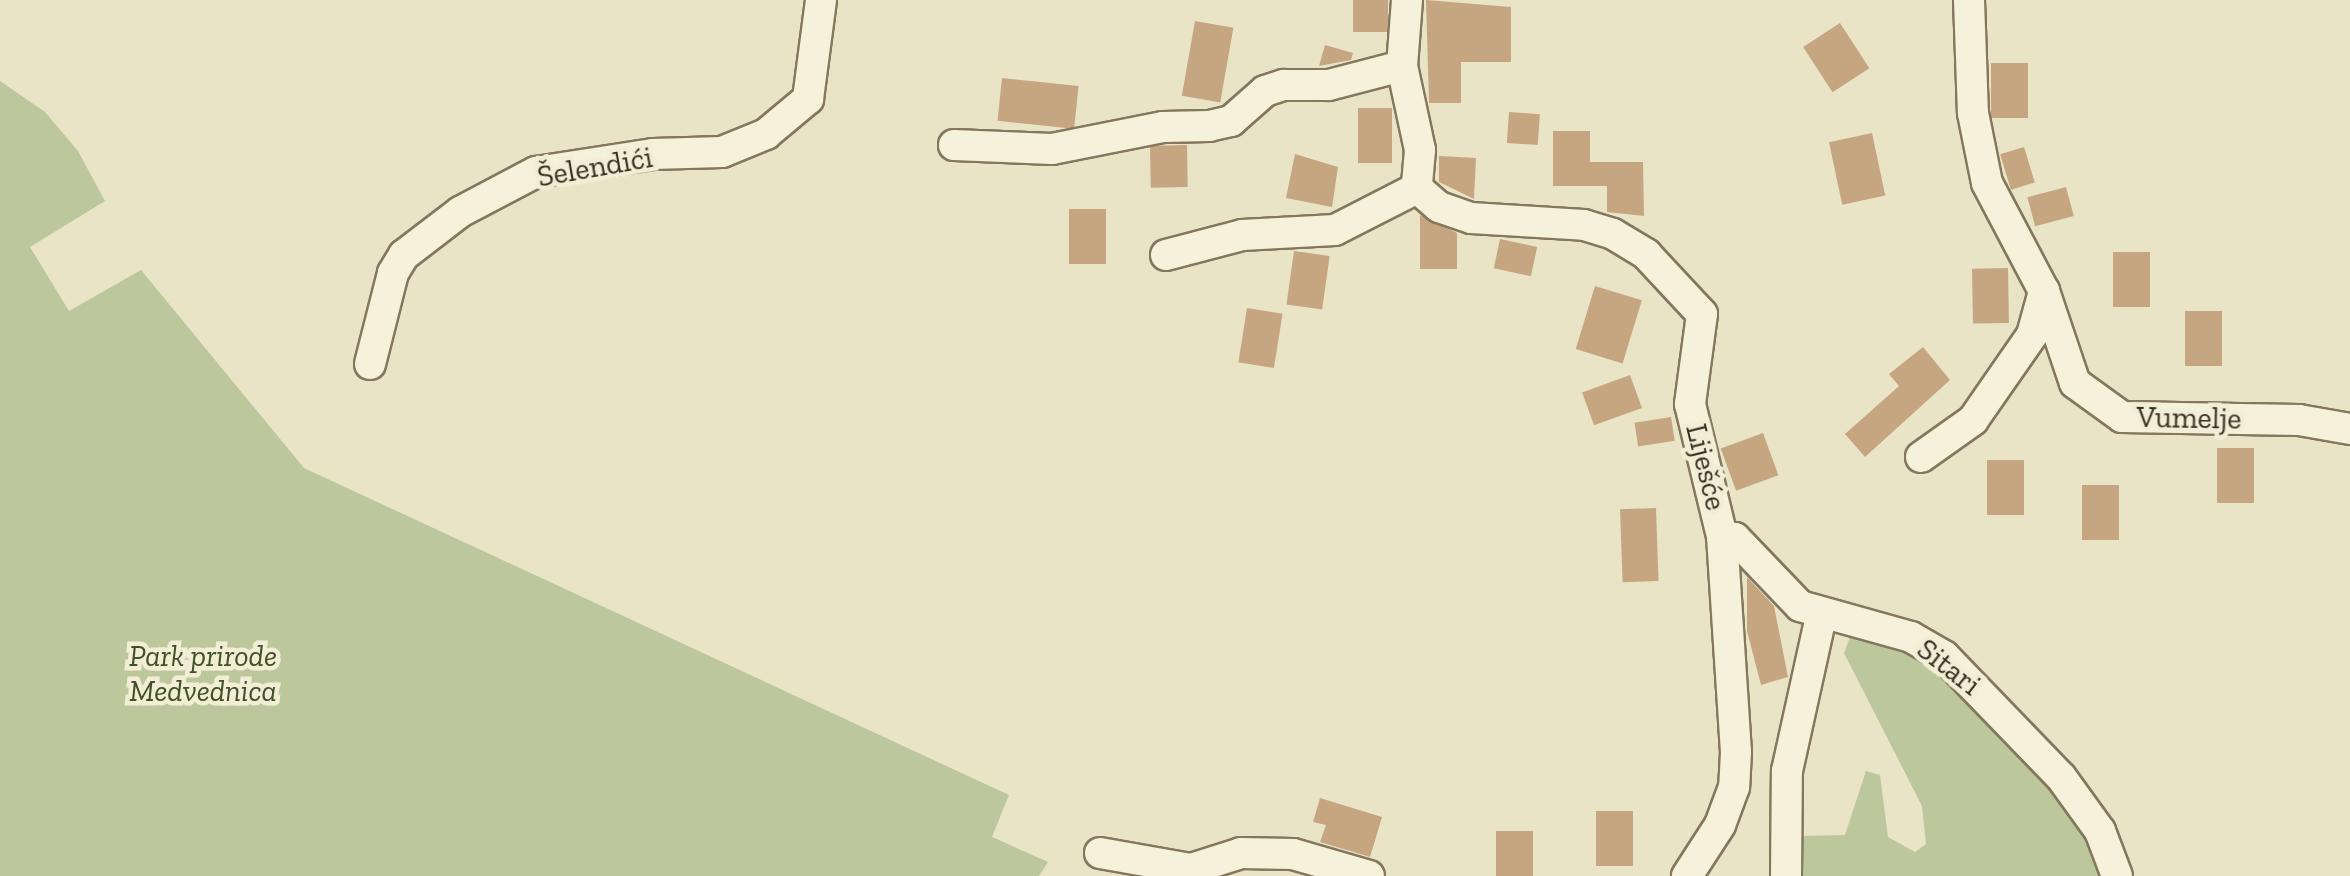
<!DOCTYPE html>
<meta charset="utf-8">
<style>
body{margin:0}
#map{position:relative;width:2350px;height:876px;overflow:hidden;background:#eae4c7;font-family:"Zilla Slab",serif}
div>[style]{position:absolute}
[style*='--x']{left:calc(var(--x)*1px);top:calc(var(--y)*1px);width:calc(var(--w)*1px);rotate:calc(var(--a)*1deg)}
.green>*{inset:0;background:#bcc79c}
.building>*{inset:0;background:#c5a681;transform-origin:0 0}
.roads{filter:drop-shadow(2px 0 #84775e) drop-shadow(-2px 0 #84775e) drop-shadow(0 2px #84775e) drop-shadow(0 -2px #84775e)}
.street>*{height:30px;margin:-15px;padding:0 15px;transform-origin:15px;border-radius:15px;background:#f6f1da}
span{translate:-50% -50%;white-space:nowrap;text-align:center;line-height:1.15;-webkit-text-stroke:9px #f2eed6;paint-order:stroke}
.street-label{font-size:30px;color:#362e20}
.park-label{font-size:30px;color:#415029;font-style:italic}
</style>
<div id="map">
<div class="green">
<div style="clip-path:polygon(0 81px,45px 112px,78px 151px,105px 201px,30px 247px,69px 311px,141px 270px,304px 468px,1009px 795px,992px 837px,1048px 862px,1039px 876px,0 876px)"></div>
<div style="clip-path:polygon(1868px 630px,1934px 661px,2019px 743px,2095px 841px,2106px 876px,1796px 876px,1799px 836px,1845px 835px,1866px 771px,1880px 775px,1888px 837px,1915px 852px,1926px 844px,1922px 806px,1844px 653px,1851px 634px)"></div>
</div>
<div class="building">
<div style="left:1353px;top:0;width:35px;height:32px"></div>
<div style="clip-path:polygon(1426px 0,1511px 7px,1511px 62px,1461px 62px,1461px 103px,1429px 103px)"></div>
<div style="left:1195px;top:21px;width:39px;height:76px;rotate:10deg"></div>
<div style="left:1840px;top:23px;width:54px;height:44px;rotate:57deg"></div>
<div style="clip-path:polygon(1325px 45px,1353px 53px,1351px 60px,1319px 66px)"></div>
<div style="left:1991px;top:63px;width:37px;height:55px"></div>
<div style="left:1002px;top:78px;width:77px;height:43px;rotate:6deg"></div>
<div style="left:1358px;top:108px;width:34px;height:55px"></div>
<div style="left:1509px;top:112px;width:31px;height:31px;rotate:4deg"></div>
<div style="clip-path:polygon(1553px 131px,1590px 131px,1590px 162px,1643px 162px,1644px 216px,1607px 212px,1607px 186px,1553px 186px)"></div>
<div style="left:1872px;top:133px;width:64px;height:44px;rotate:78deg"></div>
<div style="left:1187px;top:145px;width:42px;height:37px;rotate:89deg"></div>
<div style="left:2024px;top:147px;width:37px;height:25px;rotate:73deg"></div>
<div style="clip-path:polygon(1295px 154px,1338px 167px,1332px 207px,1286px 198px)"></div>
<div style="clip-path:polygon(1439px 156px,1476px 158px,1474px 199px,1439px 182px)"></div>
<div style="left:2066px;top:187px;width:30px;height:40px;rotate:75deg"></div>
<div style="left:1069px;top:209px;width:37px;height:55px"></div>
<div style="clip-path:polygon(1420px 215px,1457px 233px,1457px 269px,1420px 269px)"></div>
<div style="left:1500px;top:239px;width:38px;height:30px;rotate:12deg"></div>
<div style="left:1294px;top:251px;width:36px;height:54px;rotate:8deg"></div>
<div style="left:2113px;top:252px;width:37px;height:55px"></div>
<div style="left:2008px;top:268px;width:55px;height:36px;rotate:89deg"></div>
<div style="left:1595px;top:286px;width:49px;height:66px;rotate:17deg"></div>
<div style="left:1247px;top:308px;width:36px;height:55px;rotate:9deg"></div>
<div style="left:2185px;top:311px;width:37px;height:55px"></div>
<div style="clip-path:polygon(1923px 347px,1950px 380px,1865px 457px,1845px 434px,1899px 386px,1889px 374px)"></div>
<div style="left:1630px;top:375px;width:35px;height:51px;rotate:70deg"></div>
<div style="left:1671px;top:417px;width:24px;height:37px;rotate:81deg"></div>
<div style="left:1763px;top:433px;width:45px;height:45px;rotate:70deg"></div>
<div style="left:2217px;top:448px;width:37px;height:55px"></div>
<div style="left:2024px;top:460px;width:55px;height:37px;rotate:90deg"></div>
<div style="left:2082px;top:485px;width:37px;height:55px"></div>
<div style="left:1656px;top:508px;width:73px;height:36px;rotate:88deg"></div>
<div style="clip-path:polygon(1747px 577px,1774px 606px,1788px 677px,1761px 685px,1747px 631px)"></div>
<div style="clip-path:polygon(1320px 798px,1382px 817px,1370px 857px,1320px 842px,1326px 825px,1313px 822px)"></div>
<div style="left:1596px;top:811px;width:37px;height:55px"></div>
<div style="left:1496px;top:831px;width:37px;height:45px"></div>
</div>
<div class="roads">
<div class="street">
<div style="--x:1407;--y:0;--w:66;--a:94.3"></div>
<div style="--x:1402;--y:66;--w:86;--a:77.9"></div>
<div style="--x:1420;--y:150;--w:38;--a:95"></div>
<div style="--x:1417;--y:188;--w:29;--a:41"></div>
<div style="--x:1439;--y:207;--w:34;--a:19"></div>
<div style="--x:1471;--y:218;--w:113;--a:3.5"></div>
<div style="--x:1584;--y:225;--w:30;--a:17"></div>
<div style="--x:1613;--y:234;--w:39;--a:31"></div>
<div style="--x:1646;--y:254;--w:82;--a:47"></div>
<div style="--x:1702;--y:314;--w:91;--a:97.6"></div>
<div style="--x:1690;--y:404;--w:136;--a:76.4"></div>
<div style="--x:1722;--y:536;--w:216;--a:86.3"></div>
<div style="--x:1736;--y:752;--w:35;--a:93"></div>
<div style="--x:1734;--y:787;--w:40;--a:110.2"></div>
<div style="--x:1720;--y:825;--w:61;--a:122.9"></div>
<div style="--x:1969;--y:0;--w:113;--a:88"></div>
<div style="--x:1973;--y:113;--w:71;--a:78.7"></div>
<div style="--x:1987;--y:183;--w:122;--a:62.2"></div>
<div style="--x:2044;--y:291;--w:97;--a:71.4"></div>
<div style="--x:2075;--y:383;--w:58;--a:35.9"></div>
<div style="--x:2122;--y:417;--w:177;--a:1"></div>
<div style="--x:2299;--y:420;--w:52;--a:10"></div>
<div style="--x:954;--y:145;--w:98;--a:2.3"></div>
<div style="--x:1052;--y:149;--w:113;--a:-11.2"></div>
<div style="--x:1163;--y:127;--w:46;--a:-1.2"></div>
<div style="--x:1209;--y:126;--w:23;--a:-13"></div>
<div style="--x:1231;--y:121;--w:45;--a:-41.4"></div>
<div style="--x:1265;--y:91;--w:20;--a:-18"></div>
<div style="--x:1284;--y:85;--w:45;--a:0"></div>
<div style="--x:1329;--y:85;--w:75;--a:-14.6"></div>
<div style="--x:1166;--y:255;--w:79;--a:-14.7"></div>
<div style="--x:1242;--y:235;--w:93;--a:-3.1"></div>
<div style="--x:1335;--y:230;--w:92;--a:-27.1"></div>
<div style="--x:370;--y:364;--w:94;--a:-75.8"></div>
<div style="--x:393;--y:273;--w:21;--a:-59"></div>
<div style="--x:404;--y:255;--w:71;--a:-37.5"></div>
<div style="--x:460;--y:212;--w:86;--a:-27.8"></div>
<div style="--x:536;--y:172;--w:118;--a:-8.7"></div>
<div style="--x:653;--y:154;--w:69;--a:-1.7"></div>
<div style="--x:722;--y:152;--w:48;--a:-22.2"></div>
<div style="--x:766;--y:134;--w:55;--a:-39.8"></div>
<div style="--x:808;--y:99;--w:100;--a:-82.5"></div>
<div style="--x:1921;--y:457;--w:64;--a:-35.4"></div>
<div style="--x:1973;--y:420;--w:103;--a:-55.2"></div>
<div style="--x:2032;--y:335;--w:46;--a:-74.7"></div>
<div style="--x:1722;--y:536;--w:13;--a:9"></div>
<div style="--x:1735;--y:538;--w:94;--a:46.3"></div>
<div style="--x:1800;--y:606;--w:115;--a:15.6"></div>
<div style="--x:1911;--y:637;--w:38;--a:30"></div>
<div style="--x:1944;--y:656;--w:168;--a:46"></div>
<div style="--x:2061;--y:777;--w:67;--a:54.2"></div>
<div style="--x:2100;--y:831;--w:48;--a:69.3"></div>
<div style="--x:1100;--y:853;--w:92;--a:10"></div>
<div style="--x:1191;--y:869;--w:52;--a:-17.7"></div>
<div style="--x:1241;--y:853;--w:52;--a:1.1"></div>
<div style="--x:1293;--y:854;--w:79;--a:16.1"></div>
<div style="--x:1786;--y:876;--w:105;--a:-89.5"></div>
<div style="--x:1787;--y:771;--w:158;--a:-77.6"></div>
</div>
</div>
<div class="street-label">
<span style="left:595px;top:167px;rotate:-10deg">Šelendići</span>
<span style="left:2189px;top:418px;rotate:1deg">Vumelje</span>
<span style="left:1706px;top:467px;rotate:76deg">Liješće</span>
<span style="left:1949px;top:667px;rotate:38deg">Sitari</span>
</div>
<div class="park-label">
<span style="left:203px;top:673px">Park prirode<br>Medvednica</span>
</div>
</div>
